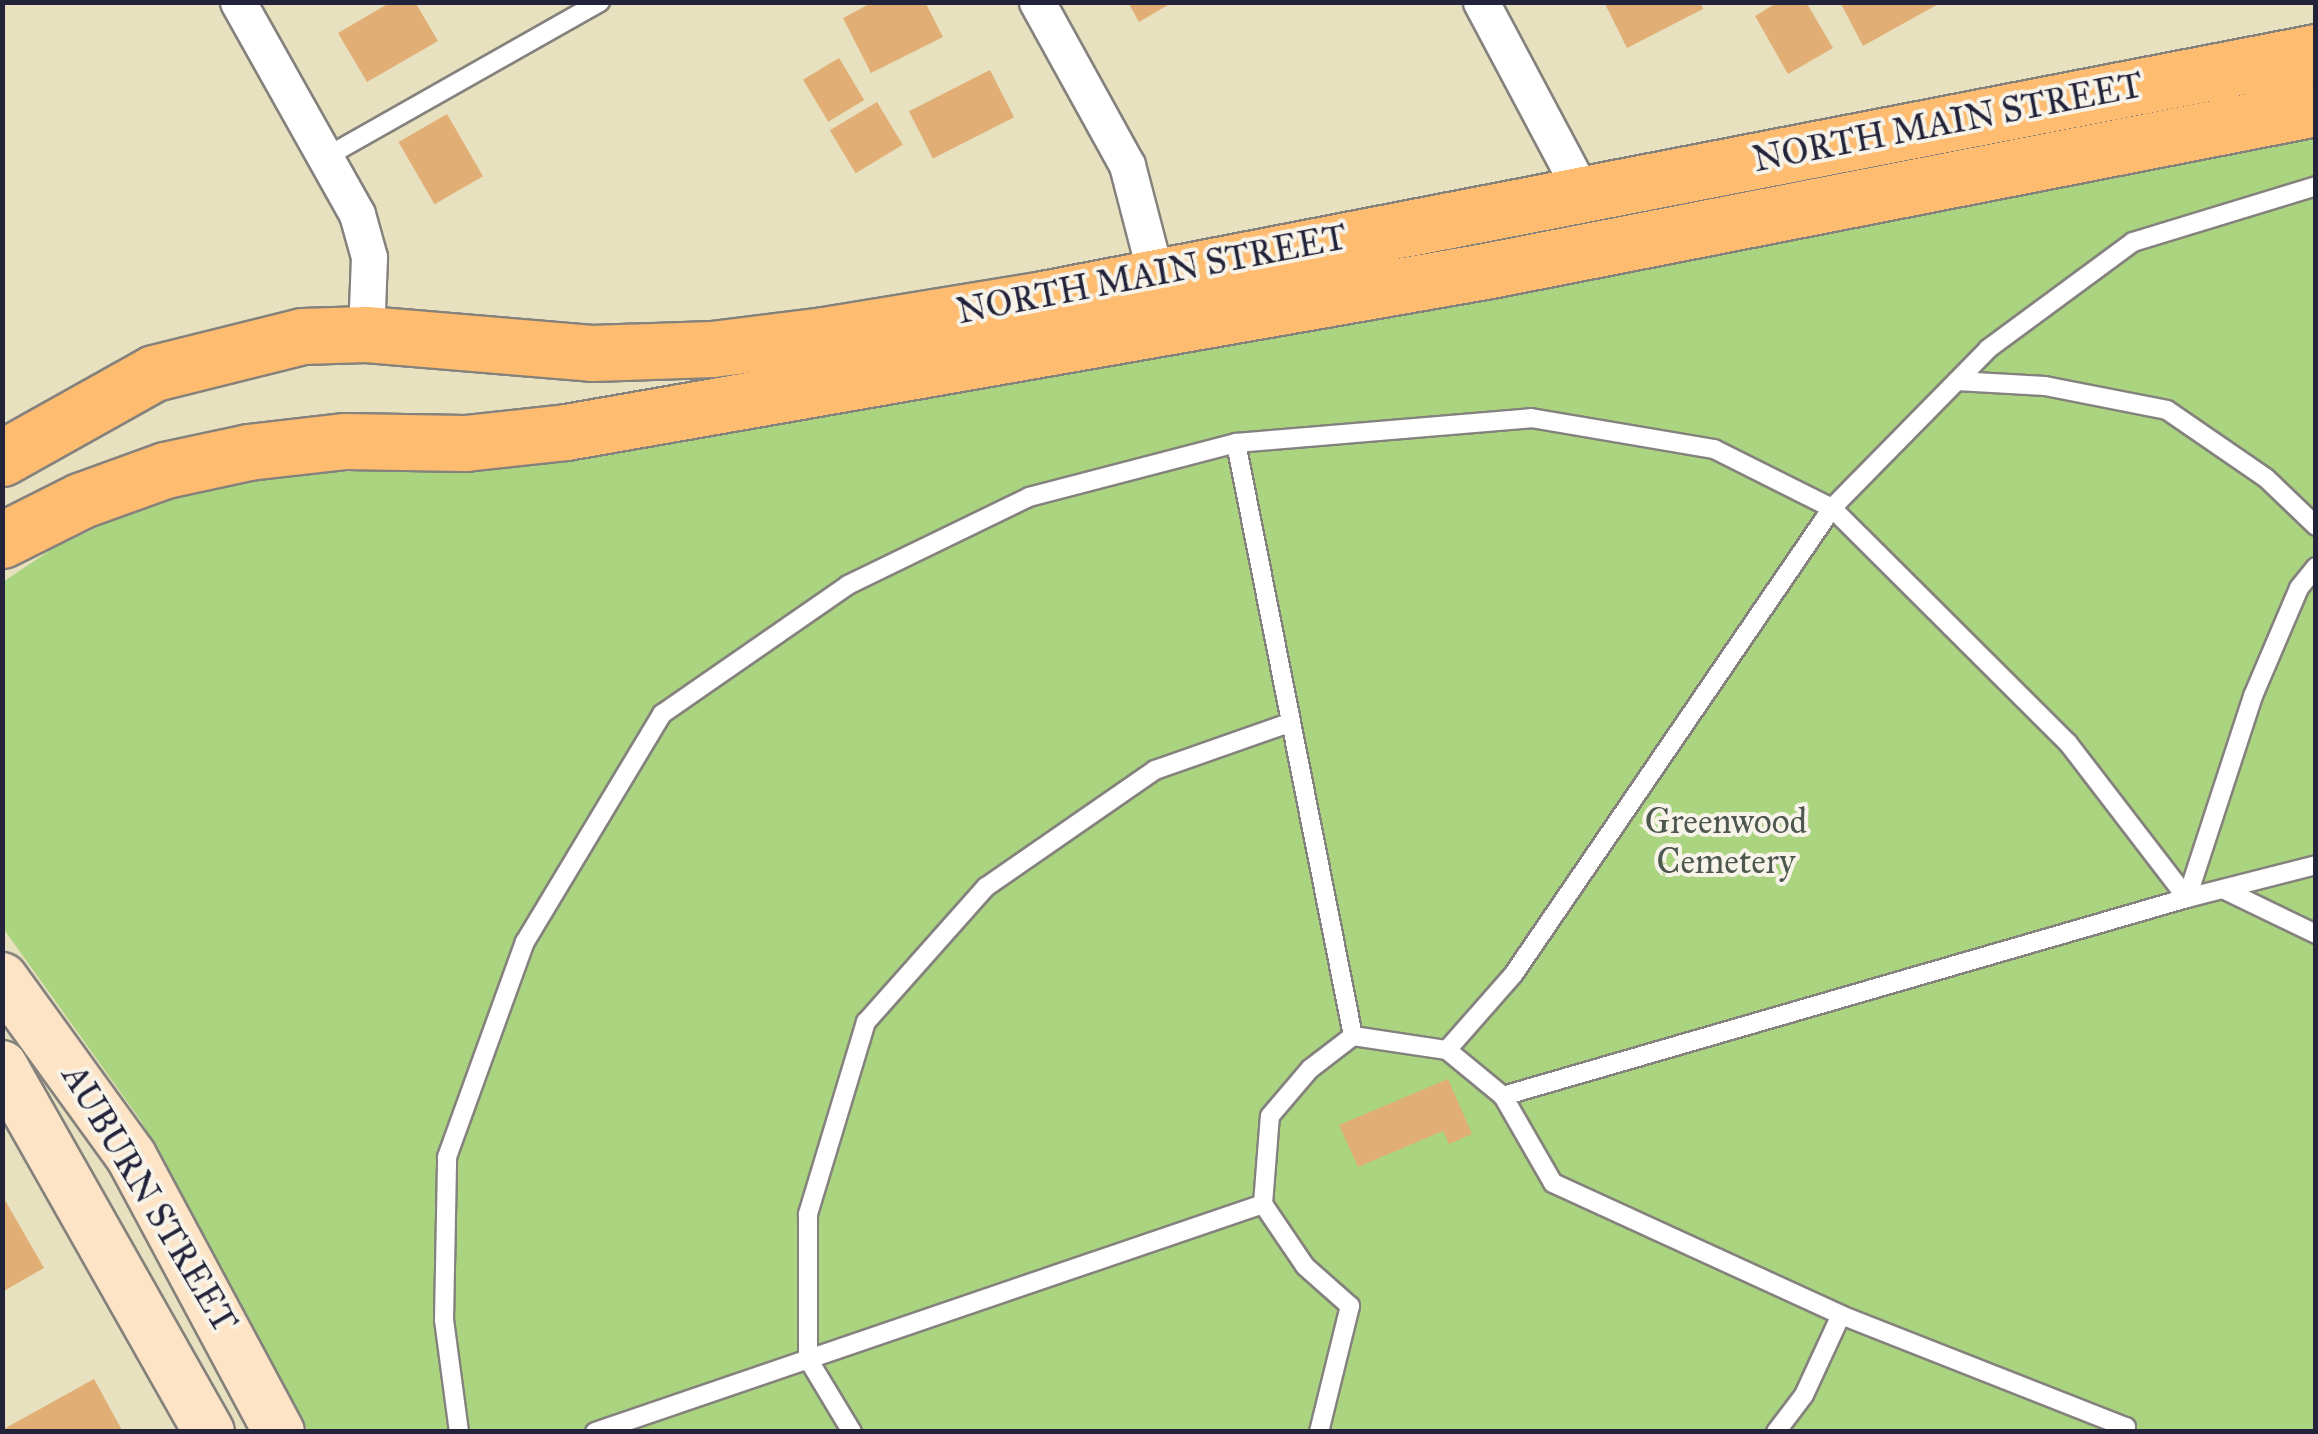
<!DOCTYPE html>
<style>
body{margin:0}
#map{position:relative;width:2318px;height:1434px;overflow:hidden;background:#e8e1bf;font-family:"IM FELL Great Primer",serif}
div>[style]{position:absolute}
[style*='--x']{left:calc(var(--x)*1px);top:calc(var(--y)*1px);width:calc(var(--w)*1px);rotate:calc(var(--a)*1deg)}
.green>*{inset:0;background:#aad47f}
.building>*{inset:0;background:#e1af76;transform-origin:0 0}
.roads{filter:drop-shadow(2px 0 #85827d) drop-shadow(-2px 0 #85827d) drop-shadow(0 2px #85827d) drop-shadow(0 -2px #85827d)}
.service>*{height:18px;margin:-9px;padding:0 9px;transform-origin:9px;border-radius:9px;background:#fff}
.minor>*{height:35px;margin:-17.5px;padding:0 17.5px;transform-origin:17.5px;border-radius:17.5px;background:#fff}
.secondary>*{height:50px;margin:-25px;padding:0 25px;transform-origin:25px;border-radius:25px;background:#fee4c6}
.primary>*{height:55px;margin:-27.5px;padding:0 27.5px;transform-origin:27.5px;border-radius:27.5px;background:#fdbc70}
span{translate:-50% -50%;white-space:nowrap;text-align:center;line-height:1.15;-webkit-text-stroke:8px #f7f3e8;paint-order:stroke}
.street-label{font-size:35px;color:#22223b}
.park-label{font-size:35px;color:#4b574f}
.frame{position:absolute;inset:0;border:5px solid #22223b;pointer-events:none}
</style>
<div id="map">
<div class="green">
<div style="clip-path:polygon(2315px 131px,2315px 1431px,308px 1431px,141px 1121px,3px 928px,3px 582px,52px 549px,137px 508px,222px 485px,309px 474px,600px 456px)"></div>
</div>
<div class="building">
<div style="clip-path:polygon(391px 2px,415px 2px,438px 41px,367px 82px,338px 33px)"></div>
<div style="clip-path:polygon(873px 2px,925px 2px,943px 37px,871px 73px,843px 18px)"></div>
<div style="clip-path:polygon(1128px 2px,1173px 2px,1139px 22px)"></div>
<div style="clip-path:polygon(1604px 2px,1700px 2px,1703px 9px,1627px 48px)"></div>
<div style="clip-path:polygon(1778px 2px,1806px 2px,1833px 48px,1788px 74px,1755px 16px)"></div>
<div style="clip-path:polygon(1840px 2px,1942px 2px,1863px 46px)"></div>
<div style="left:839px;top:58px;width:49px;height:42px;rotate:59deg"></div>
<div style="left:990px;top:70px;width:53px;height:91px;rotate:63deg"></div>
<div style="left:877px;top:102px;width:50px;height:55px;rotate:59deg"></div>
<div style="left:447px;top:114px;width:72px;height:56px;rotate:60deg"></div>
<div style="clip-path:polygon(1448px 1079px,1472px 1134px,1449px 1144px,1443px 1131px,1358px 1167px,1339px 1125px)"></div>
<div style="clip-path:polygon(2px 1195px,44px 1268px,2px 1292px)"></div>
<div style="clip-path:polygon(94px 1379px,123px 1432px,2px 1432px,2px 1430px)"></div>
</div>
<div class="roads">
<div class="service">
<div style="--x:326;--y:157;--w:315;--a:-29.5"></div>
<div style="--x:1957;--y:381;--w:88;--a:3.3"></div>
<div style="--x:2045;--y:386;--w:124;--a:11.1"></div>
<div style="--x:2167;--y:410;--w:120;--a:34.5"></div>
<div style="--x:2266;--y:478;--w:69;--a:43.8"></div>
<div style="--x:1236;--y:443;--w:604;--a:78.84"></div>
<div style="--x:2227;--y:891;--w:99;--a:25.8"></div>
<div style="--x:2187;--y:898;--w:213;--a:-71.9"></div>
<div style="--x:2253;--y:696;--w:117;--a:-66.9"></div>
<div style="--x:2299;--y:588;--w:27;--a:-51"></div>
<div style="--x:2187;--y:898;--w:133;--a:-14.3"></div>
<div style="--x:1447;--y:1050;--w:100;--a:-48.7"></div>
<div style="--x:1513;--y:975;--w:566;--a:-55.66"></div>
<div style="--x:1832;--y:508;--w:333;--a:44.9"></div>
<div style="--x:2068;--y:743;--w:195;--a:52.5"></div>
<div style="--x:2187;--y:898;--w:712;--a:163.86"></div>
<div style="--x:459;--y:1432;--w:113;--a:-97.6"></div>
<div style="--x:444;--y:1320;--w:163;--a:-88.9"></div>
<div style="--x:447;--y:1157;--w:229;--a:-70.1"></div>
<div style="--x:525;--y:942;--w:266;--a:-59"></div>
<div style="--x:662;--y:714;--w:226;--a:-34.7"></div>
<div style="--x:848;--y:585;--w:201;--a:-25.9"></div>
<div style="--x:1029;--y:497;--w:214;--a:-14.6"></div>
<div style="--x:1236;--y:443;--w:296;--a:-4.8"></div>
<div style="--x:1531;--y:418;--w:186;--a:9.6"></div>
<div style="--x:1714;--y:449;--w:132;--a:26.6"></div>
<div style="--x:1832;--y:508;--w:223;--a:-45.5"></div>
<div style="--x:1988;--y:349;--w:180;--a:-36.4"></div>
<div style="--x:2133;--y:242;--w:191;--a:-17"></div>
<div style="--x:595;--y:1432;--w:706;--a:-18.85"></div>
<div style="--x:852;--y:1432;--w:85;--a:-121.1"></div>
<div style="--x:808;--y:1359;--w:145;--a:-90"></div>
<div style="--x:808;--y:1214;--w:201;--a:-73.2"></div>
<div style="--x:866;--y:1022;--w:181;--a:-48.4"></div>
<div style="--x:986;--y:887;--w:206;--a:-34.7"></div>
<div style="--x:1155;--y:770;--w:142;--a:-19.3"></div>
<div style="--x:1319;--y:1432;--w:130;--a:-76.2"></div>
<div style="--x:1350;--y:1306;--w:60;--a:-138.4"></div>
<div style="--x:1305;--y:1266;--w:75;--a:-124.1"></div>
<div style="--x:1263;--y:1204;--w:88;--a:-85.5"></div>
<div style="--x:1270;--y:1116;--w:62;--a:-49.6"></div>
<div style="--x:1310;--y:1069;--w:54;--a:-37.5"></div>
<div style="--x:1353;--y:1036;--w:95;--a:8.5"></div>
<div style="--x:1447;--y:1050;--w:72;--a:39.4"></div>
<div style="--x:1503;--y:1096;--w:100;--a:60.1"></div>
<div style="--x:1553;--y:1183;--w:317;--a:24.6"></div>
<div style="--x:1841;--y:1315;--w:306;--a:21.5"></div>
<div style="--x:2126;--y:1427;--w:6;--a:129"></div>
<div style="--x:1776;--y:1432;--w:46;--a:-52.9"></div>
<div style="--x:1804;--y:1395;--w:88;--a:-65.2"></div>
</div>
<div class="minor">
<div style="--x:238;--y:2;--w:243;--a:60.7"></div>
<div style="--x:357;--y:214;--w:45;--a:74.4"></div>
<div style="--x:369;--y:257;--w:77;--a:92.2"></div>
<div style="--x:1037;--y:2;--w:186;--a:61.1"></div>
<div style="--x:1127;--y:165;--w:115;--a:75.4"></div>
<div style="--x:1481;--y:2;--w:213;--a:62"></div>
</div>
<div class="secondary">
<div style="--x:2;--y:978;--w:220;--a:54.1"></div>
<div style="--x:131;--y:1156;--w:313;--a:61.8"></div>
<div style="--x:2;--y:1066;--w:420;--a:60.5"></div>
</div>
<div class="primary">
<div style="--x:2;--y:458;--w:174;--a:-29.2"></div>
<div style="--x:154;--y:373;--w:153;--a:-14"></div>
<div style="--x:302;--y:336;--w:64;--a:-1.8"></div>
<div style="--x:366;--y:334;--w:226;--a:4.8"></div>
<div style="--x:591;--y:353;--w:121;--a:-1.9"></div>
<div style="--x:712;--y:349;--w:113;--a:-7.1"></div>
<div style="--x:824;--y:335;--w:222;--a:-9.3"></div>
<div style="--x:1043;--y:299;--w:1297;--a:-10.98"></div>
<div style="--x:2;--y:540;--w:89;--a:-26.6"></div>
<div style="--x:82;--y:500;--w:88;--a:-19.9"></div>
<div style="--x:165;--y:470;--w:85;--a:-12.2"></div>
<div style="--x:248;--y:452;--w:98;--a:-6.5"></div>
<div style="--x:345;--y:441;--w:120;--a:1"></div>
<div style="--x:465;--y:443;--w:102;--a:-6.2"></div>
<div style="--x:566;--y:432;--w:938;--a:-9.94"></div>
<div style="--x:1490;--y:270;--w:842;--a:-11.1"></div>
</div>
</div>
<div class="street-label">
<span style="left:1948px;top:123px;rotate:-11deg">NORTH MAIN STREET</span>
<span style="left:1152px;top:275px;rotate:-11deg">NORTH MAIN STREET</span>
<span style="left:149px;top:1199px;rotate:59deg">AUBURN STREET</span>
</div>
<div class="park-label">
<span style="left:1726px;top:842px">Greenwood<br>Cemetery</span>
</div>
<div class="frame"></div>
</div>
